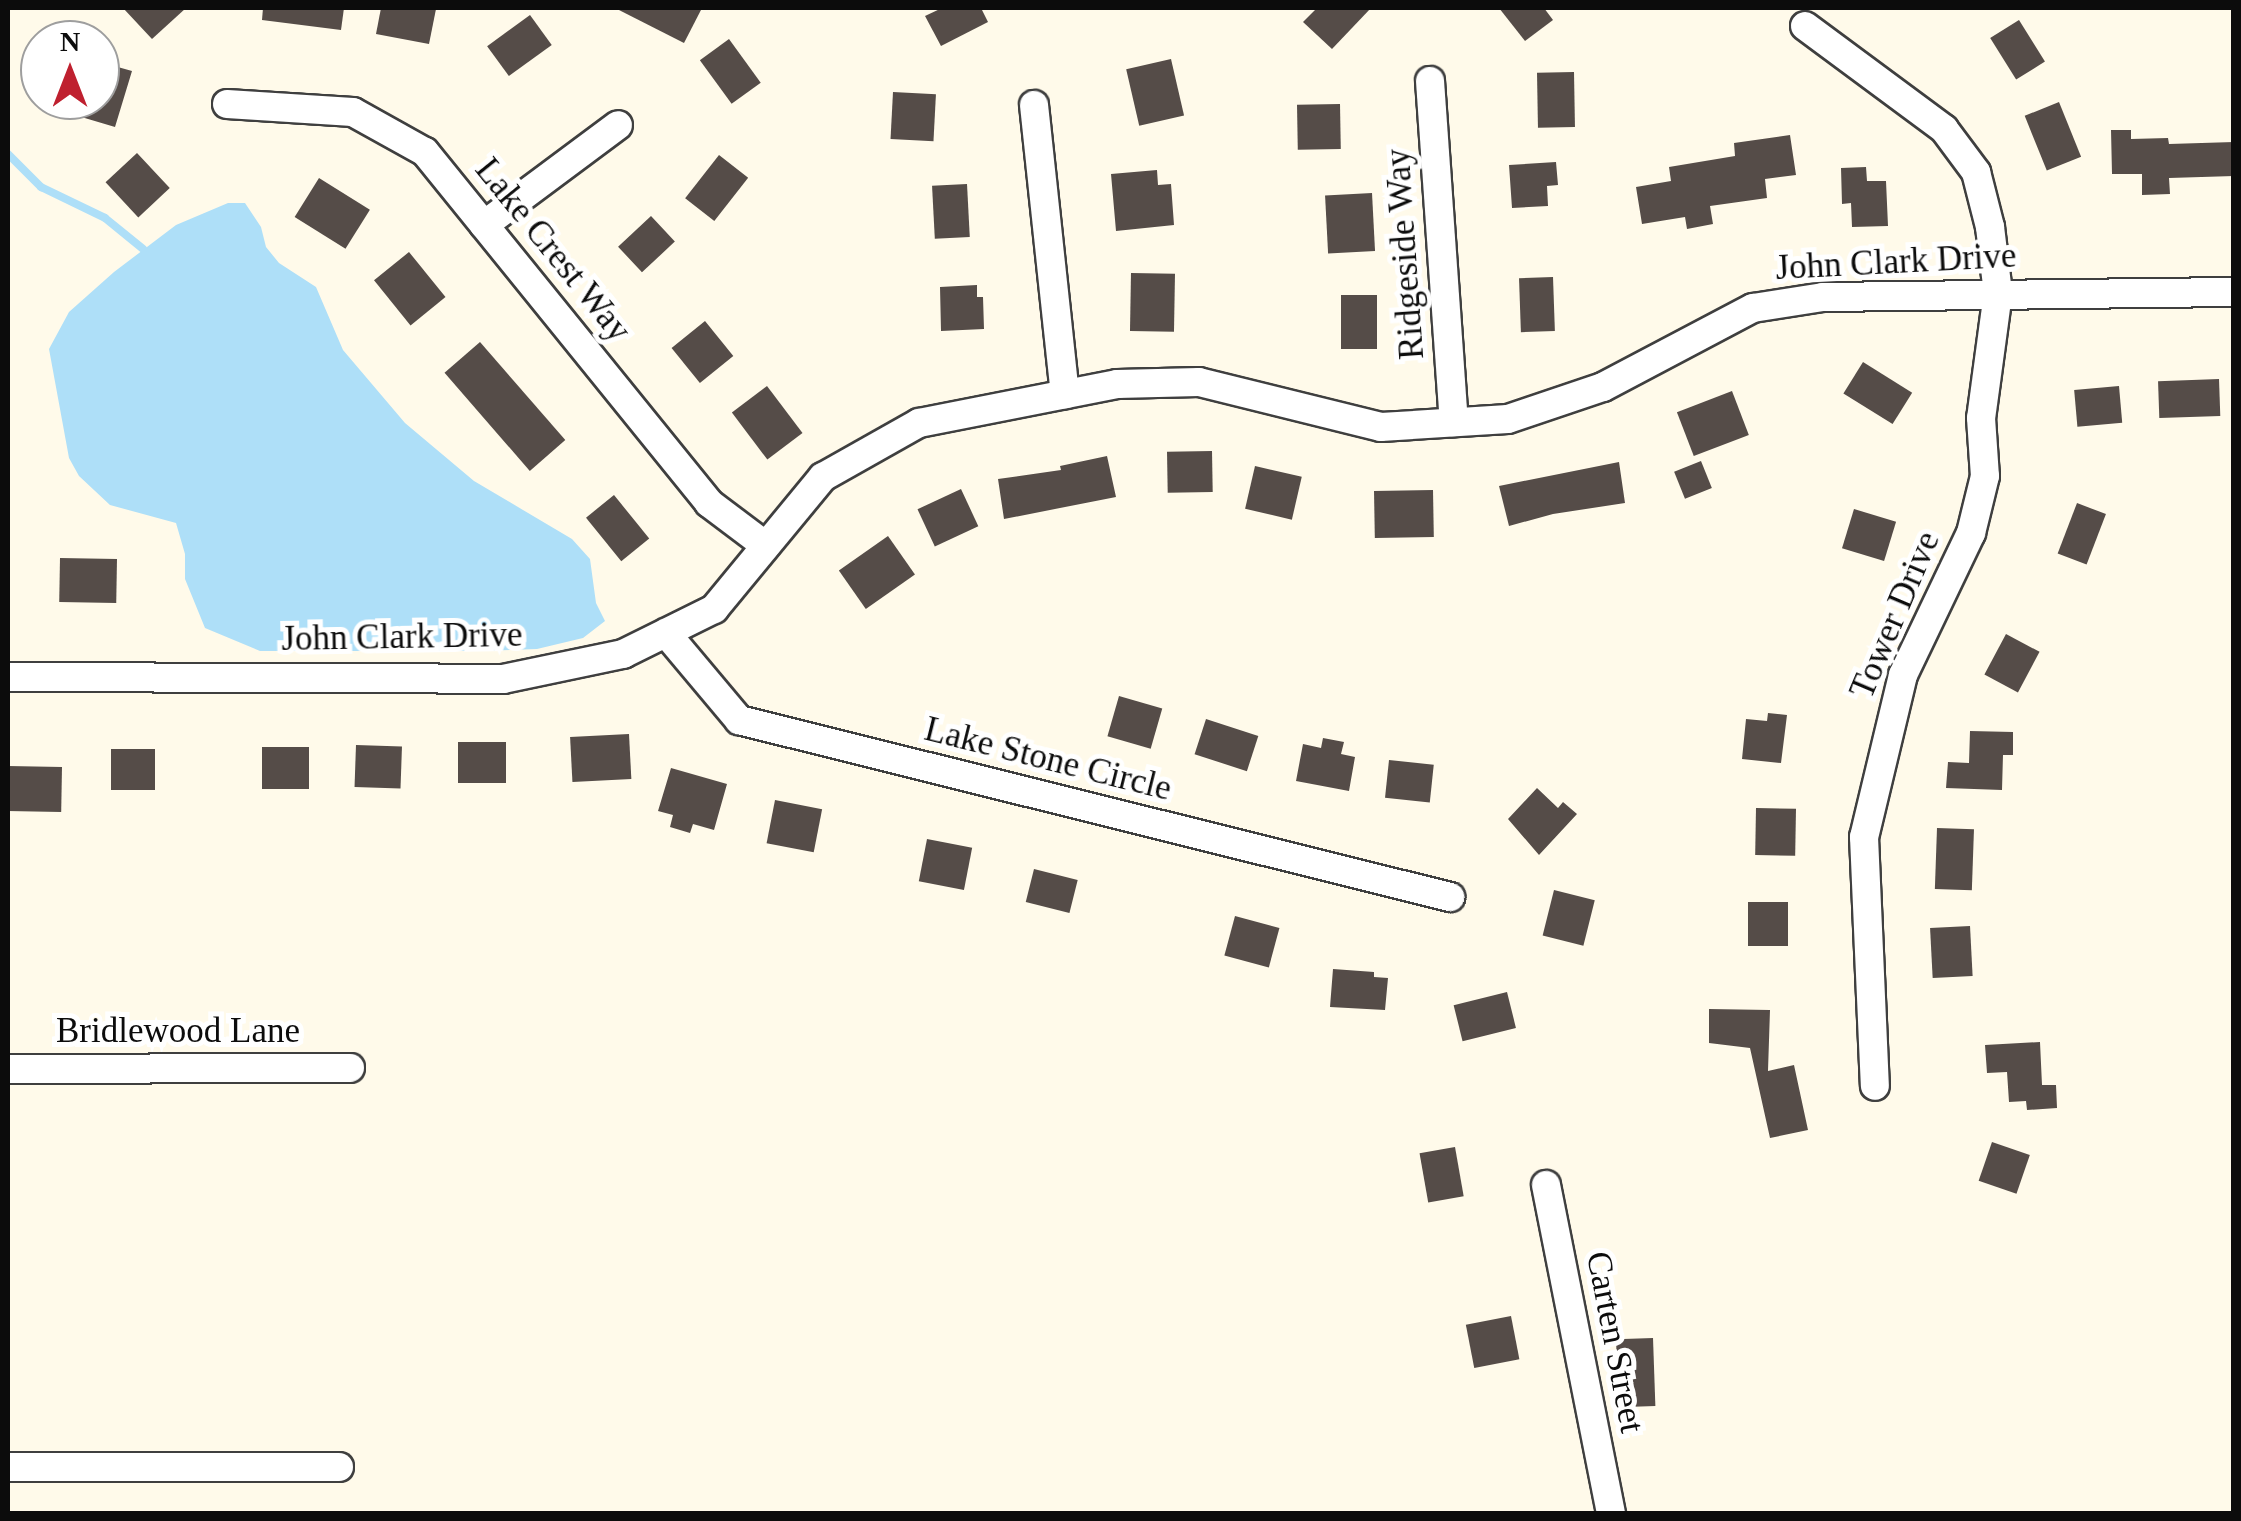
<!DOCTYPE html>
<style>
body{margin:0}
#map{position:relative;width:2241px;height:1521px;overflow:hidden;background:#fffaea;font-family:"Times New Roman",serif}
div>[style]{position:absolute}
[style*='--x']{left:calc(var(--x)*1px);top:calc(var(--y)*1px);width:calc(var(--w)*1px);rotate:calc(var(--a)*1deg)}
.water>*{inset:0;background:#aedff8}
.stream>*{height:8px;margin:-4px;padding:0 4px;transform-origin:4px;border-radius:4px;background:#aedff8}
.building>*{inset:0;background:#554c48;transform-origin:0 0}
.roads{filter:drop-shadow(2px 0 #3f3f3f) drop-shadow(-2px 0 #3f3f3f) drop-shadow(0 2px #3f3f3f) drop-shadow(0 -2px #3f3f3f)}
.minor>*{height:28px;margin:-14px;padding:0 14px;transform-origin:14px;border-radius:14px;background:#fff}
span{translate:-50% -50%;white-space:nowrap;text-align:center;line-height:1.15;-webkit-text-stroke:10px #fff;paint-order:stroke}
.street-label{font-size:35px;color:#0c0c0c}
.frame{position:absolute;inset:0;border:10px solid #0c0c0c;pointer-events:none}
.north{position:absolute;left:20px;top:20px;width:100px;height:100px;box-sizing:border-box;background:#fff;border:2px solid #9e9e9e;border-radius:50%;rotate:0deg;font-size:28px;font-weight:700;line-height:40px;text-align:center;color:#0c0c0c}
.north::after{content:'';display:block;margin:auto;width:35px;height:45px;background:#bf202f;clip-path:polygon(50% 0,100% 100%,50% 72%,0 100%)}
</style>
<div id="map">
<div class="water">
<div style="clip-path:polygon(228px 203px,245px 203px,261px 227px,266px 247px,279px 263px,316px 287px,343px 350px,405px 423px,474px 481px,572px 539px,590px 559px,596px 603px,605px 621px,583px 638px,537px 649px,476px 651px,260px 651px,205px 628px,185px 579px,185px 554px,176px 523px,110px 505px,79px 476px,69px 458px,49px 349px,69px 312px,114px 272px,176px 225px)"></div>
</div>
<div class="stream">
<div style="--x:8;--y:154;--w:47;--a:45"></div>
<div style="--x:41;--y:187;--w:71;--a:25.8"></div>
<div style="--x:105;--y:218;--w:49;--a:39.2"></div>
</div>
<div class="building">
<div style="clip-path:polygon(123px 8px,186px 8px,152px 39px)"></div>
<div style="clip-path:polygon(263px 8px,344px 8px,341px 30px,262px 20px)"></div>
<div style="clip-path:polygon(381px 8px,436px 9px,429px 44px,376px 34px)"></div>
<div style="clip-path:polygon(615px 8px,702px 8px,684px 43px)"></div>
<div style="clip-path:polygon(942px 8px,981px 8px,988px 22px,941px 46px,925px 16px)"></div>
<div style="clip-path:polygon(1317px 8px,1371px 8px,1332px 49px,1303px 22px)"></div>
<div style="clip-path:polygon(1499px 8px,1544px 8px,1553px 20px,1525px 41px)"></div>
<div style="left:530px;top:15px;width:37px;height:53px;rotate:54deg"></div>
<div style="left:2019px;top:20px;width:49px;height:34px;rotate:58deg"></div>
<div style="left:729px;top:39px;width:54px;height:36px;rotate:54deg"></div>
<div style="left:1171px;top:59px;width:58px;height:46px;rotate:77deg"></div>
<div style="clip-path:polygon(100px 62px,132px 71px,115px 127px,41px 105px,42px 100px,100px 100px)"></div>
<div style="left:1574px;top:72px;width:55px;height:37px;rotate:89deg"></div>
<div style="left:893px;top:92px;width:43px;height:47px;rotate:3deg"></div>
<div style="left:2059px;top:102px;width:59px;height:37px;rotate:68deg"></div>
<div style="left:1340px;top:104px;width:45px;height:43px;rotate:89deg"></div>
<div style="clip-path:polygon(2111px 130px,2131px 130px,2131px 139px,2168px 138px,2169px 144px,2234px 142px,2234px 176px,2169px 178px,2170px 194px,2142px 195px,2142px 174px,2112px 174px)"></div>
<div style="clip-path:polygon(1790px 135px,1796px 175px,1765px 179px,1767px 198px,1710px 206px,1713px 224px,1687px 229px,1685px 217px,1642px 224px,1636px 187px,1671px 181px,1669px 167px,1735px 156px,1734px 143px)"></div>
<div style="left:137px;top:153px;width:48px;height:43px;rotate:47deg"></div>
<div style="left:719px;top:155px;width:37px;height:55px;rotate:38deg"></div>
<div style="clip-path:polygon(1556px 162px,1558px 185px,1547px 186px,1548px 206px,1512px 208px,1509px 165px)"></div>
<div style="clip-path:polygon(1866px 167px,1867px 181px,1886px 181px,1888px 226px,1852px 227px,1851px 203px,1842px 204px,1841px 168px)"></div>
<div style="clip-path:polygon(1157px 170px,1158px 185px,1171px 184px,1174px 225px,1116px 231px,1111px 174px)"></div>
<div style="left:319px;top:178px;width:60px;height:46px;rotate:32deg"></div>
<div style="left:967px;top:184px;width:53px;height:35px;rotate:87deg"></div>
<div style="left:1372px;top:193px;width:58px;height:47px;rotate:87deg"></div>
<div style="left:651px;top:216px;width:35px;height:45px;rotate:47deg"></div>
<div style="left:409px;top:252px;width:58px;height:45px;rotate:51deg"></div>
<div style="left:1131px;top:273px;width:44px;height:58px;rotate:1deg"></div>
<div style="left:1553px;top:277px;width:54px;height:34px;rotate:88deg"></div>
<div style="clip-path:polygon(977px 285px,977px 297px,983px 297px,984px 329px,941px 331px,940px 287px)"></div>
<div style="left:1341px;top:295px;width:36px;height:54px"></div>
<div style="left:705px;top:321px;width:45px;height:43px;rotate:51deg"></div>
<div style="left:480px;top:342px;width:130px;height:47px;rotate:49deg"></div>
<div style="left:1863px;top:362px;width:58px;height:37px;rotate:32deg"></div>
<div style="left:2219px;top:379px;width:37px;height:61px;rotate:88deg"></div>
<div style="left:767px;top:386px;width:59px;height:44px;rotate:53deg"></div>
<div style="left:2119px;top:386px;width:37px;height:45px;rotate:85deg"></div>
<div style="left:1732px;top:391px;width:47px;height:59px;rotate:69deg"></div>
<div style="left:1212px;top:451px;width:41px;height:45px;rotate:89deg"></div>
<div style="clip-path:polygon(1107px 456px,1116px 497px,1004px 519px,998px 479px,1061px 470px,1060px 466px)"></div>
<div style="left:1701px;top:461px;width:29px;height:29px;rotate:68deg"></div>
<div style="clip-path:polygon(1619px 462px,1625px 503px,1553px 514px,1509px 526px,1499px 486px)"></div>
<div style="left:1255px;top:466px;width:48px;height:44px;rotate:13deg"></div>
<div style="left:961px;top:489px;width:41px;height:48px;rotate:65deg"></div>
<div style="left:1433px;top:490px;width:47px;height:59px;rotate:89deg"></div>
<div style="left:614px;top:495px;width:56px;height:36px;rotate:51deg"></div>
<div style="left:2077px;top:503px;width:31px;height:54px;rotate:21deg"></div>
<div style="left:1854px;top:509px;width:44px;height:41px;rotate:17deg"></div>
<div style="left:888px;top:536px;width:47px;height:60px;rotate:55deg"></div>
<div style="left:60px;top:558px;width:57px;height:44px;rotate:1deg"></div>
<div style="left:2006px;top:634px;width:38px;height:46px;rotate:28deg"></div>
<div style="left:1119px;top:696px;width:45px;height:42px;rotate:16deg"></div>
<div style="clip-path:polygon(1768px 713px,1787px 715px,1781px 763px,1742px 759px,1746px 719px,1767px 721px)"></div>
<div style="left:1206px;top:719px;width:55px;height:37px;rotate:18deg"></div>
<div style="clip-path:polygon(1970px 731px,2013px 732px,2013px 755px,2003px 755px,2002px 790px,1946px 788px,1948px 762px,1969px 763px)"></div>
<div style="left:629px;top:734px;width:45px;height:59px;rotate:87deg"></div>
<div style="clip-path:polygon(1323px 738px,1344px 742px,1341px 754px,1355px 757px,1349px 791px,1296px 781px,1303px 744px,1321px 748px)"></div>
<div style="left:458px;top:742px;width:48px;height:41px"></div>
<div style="left:356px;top:745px;width:46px;height:42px;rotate:2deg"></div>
<div style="left:262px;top:747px;width:47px;height:42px"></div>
<div style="left:111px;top:749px;width:44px;height:41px"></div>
<div style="left:1389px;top:760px;width:45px;height:38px;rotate:6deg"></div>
<div style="left:8px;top:766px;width:54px;height:45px;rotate:1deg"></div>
<div style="clip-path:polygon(671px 768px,727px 784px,714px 830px,693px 824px,690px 833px,670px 827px,673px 815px,658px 811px)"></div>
<div style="clip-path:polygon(1537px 788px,1558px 808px,1563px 802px,1577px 814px,1539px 855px,1508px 819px)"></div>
<div style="left:775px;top:800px;width:48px;height:44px;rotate:11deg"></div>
<div style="left:1756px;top:808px;width:40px;height:47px;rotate:1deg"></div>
<div style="left:1937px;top:828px;width:37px;height:61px;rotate:2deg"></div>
<div style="left:927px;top:839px;width:46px;height:43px;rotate:11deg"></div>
<div style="left:1034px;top:869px;width:45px;height:34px;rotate:14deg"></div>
<div style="left:1554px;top:890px;width:42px;height:47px;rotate:14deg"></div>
<div style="left:1748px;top:902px;width:40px;height:44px"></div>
<div style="left:1235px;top:916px;width:46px;height:41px;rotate:15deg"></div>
<div style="left:1970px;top:926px;width:50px;height:40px;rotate:87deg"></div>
<div style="clip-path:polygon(1333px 969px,1374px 972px,1374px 977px,1388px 978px,1385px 1010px,1330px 1007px)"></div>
<div style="left:1507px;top:992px;width:37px;height:55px;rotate:76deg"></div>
<div style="clip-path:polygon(1709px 1009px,1770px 1010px,1768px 1071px,1794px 1065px,1808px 1130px,1770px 1138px,1750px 1048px,1709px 1043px)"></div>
<div style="clip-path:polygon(2040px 1042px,2042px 1085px,2056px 1085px,2057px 1108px,2027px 1110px,2026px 1101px,2009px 1102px,2007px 1072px,1987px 1073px,1985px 1045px)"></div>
<div style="left:1992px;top:1142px;width:40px;height:41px;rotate:19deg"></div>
<div style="left:1455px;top:1147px;width:50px;height:36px;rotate:80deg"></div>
<div style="left:1511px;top:1316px;width:44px;height:46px;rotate:79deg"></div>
<div style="left:1653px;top:1338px;width:68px;height:37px;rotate:88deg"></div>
</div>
<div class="roads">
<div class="minor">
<div style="--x:1805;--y:26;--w:173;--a:36.5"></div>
<div style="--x:1944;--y:129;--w:54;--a:53.3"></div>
<div style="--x:1976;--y:172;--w:57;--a:75.7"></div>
<div style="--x:1990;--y:227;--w:66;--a:83.1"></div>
<div style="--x:1998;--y:293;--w:126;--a:97.7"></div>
<div style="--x:1981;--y:418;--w:58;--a:86.1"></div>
<div style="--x:1985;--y:476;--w:59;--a:103.8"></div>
<div style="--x:1971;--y:533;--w:157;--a:115.6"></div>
<div style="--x:1903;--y:675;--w:167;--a:103.5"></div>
<div style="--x:1864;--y:837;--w:249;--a:87.5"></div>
<div style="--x:1430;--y:81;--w:342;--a:86"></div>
<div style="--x:227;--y:104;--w:126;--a:3.6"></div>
<div style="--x:353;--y:112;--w:82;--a:29.1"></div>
<div style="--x:425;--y:152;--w:452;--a:51"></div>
<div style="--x:709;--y:503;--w:71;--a:37"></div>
<div style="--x:1034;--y:105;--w:291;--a:83.9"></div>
<div style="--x:484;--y:225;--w:167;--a:-36.7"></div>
<div style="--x:666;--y:633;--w:114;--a:50"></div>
<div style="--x:739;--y:720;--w:733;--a:13.98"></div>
<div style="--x:8;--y:677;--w:495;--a:0.2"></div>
<div style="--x:503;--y:679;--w:123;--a:-11.8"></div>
<div style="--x:623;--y:654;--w:102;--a:-26.3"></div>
<div style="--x:714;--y:609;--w:171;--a:-50.5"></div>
<div style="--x:823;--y:477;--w:110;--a:-29.4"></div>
<div style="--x:919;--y:423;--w:202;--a:-11.1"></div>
<div style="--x:1117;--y:384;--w:82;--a:-1.4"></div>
<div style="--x:1199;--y:382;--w:187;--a:13.9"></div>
<div style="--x:1381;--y:427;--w:127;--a:-3.6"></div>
<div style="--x:1508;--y:419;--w:100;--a:-18.6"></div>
<div style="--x:1603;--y:387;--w:170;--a:-27.8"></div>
<div style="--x:1753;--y:308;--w:71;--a:-8.9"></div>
<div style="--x:1823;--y:297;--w:411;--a:-0.7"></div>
<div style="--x:8;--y:1069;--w:342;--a:-0.2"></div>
<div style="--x:1546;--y:1185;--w:335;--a:78.8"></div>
<div style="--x:8;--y:1467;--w:331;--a:0"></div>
</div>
</div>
<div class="street-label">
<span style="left:553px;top:250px;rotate:51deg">Lake Crest Way</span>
<span style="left:1405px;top:254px;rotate:-94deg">Ridgeside Way</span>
<span style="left:1896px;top:262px;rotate:-3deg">John Clark Drive</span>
<span style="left:1895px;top:615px;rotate:-67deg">Tower Drive</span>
<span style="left:402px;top:637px;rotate:-1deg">John Clark Drive</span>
<span style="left:1048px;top:759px;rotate:14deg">Lake Stone Circle</span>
<span style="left:178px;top:1031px">Bridlewood Lane</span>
<span style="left:1615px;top:1342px;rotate:79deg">Carten Street</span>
</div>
<div class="frame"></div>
<div class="north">N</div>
</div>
